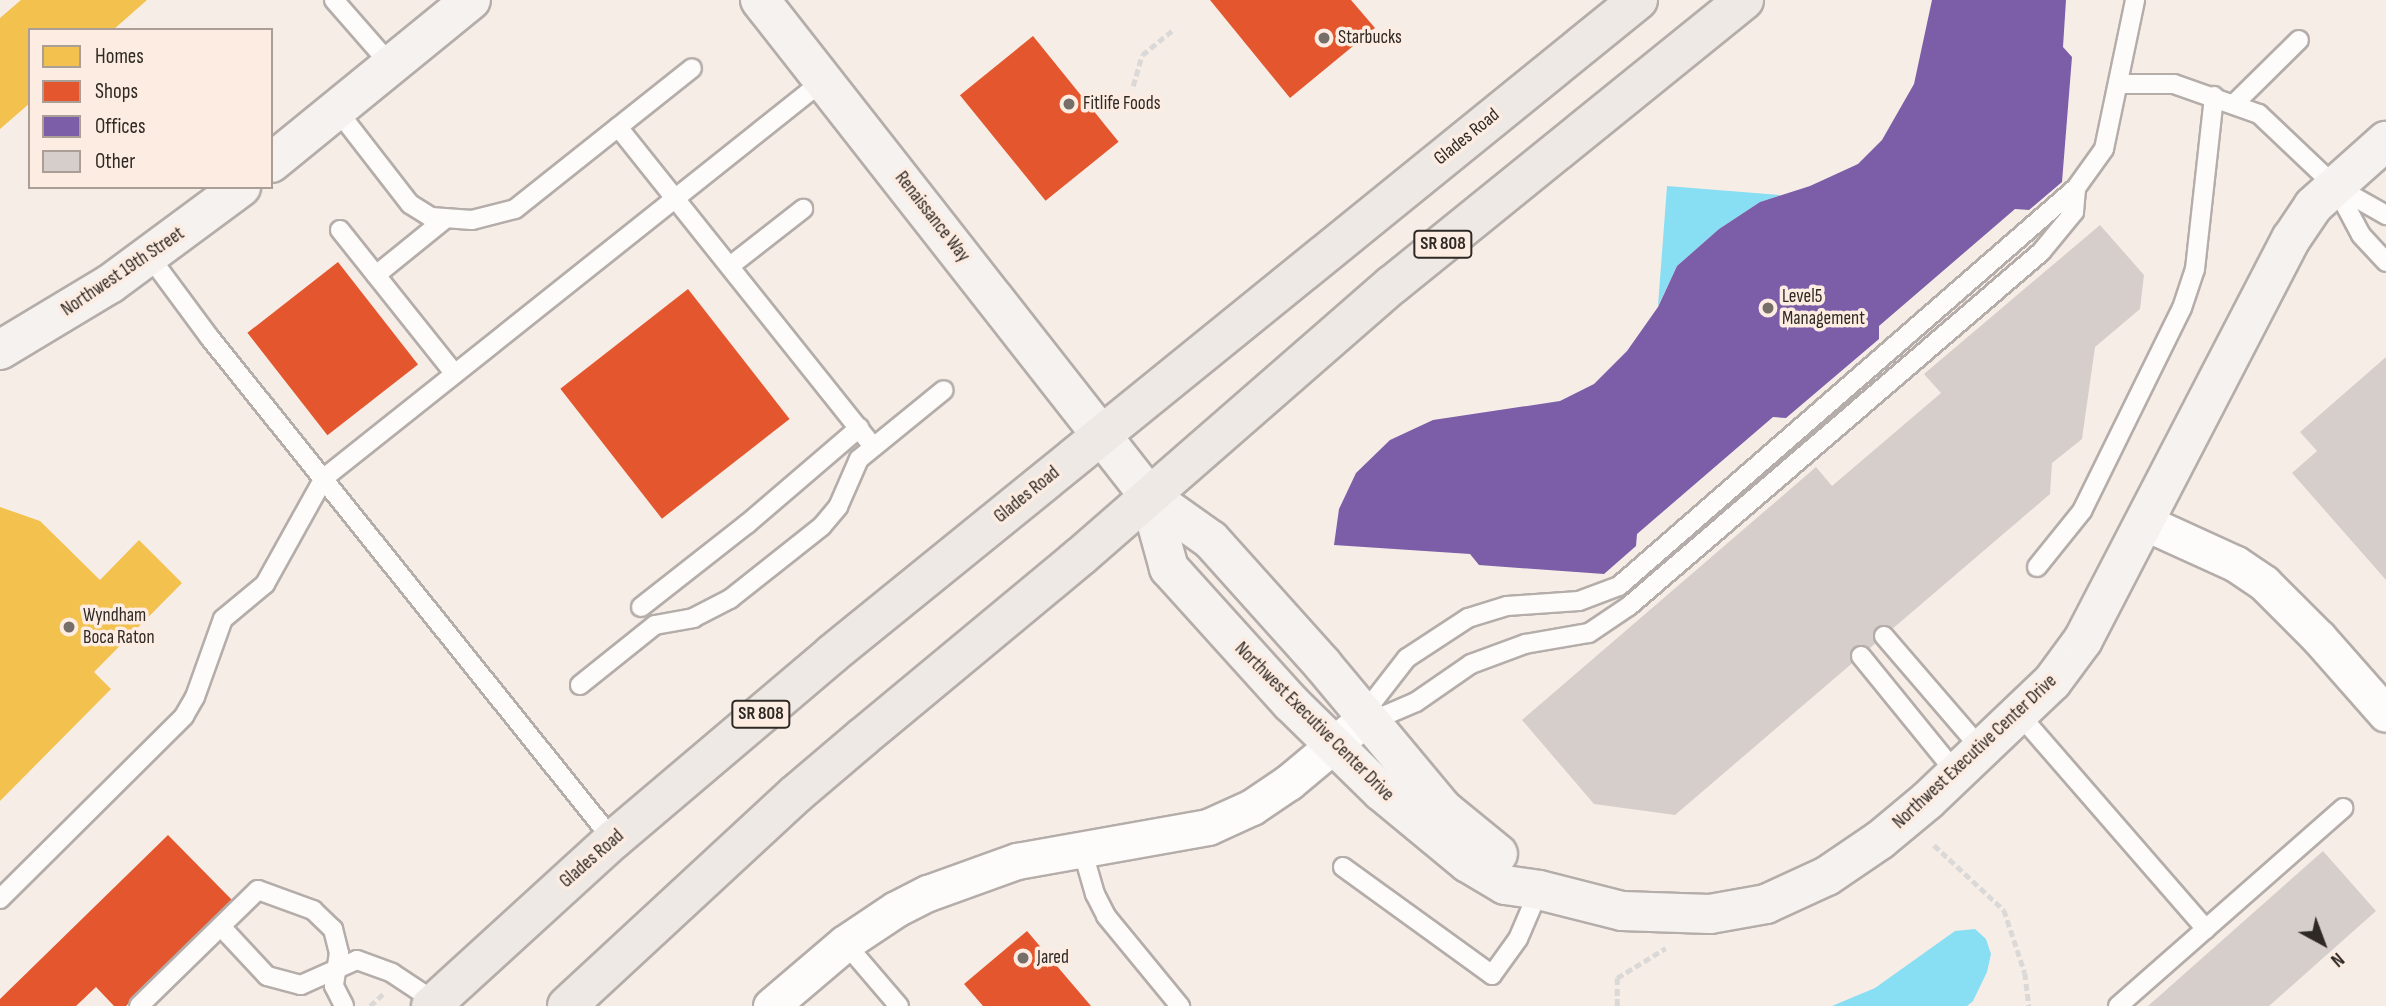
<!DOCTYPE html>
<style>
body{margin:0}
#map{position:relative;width:2386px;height:1006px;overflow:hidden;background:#f7ede7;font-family:"Sofia Sans Condensed",sans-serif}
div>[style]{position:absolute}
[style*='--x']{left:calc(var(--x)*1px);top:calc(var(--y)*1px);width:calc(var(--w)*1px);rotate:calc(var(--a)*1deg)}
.water>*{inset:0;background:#88def3}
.homes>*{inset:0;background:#f2c14e}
.shops>*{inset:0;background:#e4572e;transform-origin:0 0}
.offices>*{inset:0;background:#7b5ea7}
.building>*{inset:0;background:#d6cecb}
.path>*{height:4.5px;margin-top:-2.25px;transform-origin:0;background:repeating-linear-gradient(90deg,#dbd9d7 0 7px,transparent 0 10.5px)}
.roads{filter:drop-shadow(2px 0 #b4ada9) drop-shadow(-2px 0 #b4ada9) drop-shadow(0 2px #b4ada9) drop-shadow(0 -2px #b4ada9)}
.lane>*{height:18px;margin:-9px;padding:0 9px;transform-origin:9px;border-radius:9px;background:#fefcfb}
.street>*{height:35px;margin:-17.5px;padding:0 17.5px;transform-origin:17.5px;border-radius:17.5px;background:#fefcfb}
.secondary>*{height:38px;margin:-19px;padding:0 19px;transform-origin:19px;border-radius:19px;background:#f6f2f0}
.primary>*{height:38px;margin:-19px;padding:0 19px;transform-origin:19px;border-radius:19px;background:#eee9e4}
.dots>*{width:19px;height:19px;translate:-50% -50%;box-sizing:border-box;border:4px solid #fdece1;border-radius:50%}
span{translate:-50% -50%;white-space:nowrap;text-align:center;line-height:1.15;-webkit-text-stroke:7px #fdece1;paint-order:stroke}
.shield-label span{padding:2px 5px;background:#fdece1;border:2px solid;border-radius:5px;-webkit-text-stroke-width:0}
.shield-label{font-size:18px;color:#2f2925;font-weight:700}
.poi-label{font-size:19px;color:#2f2925}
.left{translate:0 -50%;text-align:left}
.street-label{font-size:19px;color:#2f2925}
.legend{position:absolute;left:28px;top:28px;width:245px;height:161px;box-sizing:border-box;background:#fdece1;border:2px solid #ab9e96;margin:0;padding:9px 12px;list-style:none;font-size:21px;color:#2f2925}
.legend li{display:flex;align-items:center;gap:14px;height:35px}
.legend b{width:35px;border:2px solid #ab9e96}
.north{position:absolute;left:2288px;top:908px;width:70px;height:70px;-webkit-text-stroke:5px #fdece1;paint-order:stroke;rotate:139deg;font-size:19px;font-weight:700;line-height:28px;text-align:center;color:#2f2925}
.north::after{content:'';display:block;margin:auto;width:24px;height:32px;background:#2f2925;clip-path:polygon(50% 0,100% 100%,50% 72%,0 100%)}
</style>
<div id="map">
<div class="water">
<div style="clip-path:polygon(1667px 186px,1781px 195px,1760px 202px,1719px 229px,1677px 266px,1658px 306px)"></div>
<div style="clip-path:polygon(1975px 929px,1986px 939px,1991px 954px,1987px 972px,1973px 1001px,1967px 1006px,1832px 1006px,1875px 988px,1955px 931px)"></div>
</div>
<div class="homes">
<div style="clip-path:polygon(21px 0,147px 0,113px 30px,30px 30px,30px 103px,0 129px,0 18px)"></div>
<div style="clip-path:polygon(0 507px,40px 521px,100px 580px,139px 540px,182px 583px,94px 672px,111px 689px,0 801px)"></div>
</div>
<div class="shops">
<div style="clip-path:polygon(1210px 0,1351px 0,1375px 28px,1290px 98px)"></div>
<div style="left:1033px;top:36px;width:136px;height:94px;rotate:51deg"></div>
<div style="left:338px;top:262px;width:130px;height:115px;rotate:52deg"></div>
<div style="left:688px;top:289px;width:165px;height:162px;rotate:52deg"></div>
<div style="clip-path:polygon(168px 835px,233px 901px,126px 1006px,114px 1006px,96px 987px,76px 1006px,0 1006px,0 999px)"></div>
<div style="clip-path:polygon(1027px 931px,1091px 1006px,983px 1006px,964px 984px)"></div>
</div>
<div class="offices">
<div style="clip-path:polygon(1932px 0,2066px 0,2063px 47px,2072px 57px,2062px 182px,2029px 210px,2015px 209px,1879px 326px,1879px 339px,1786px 418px,1773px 417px,1637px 534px,1636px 546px,1604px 574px,1479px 565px,1470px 554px,1334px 545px,1339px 509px,1356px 473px,1390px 440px,1433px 420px,1560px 401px,1594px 384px,1627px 351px,1658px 307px,1677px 266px,1719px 229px,1760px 202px,1810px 186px,1858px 164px,1882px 140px,1914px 84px)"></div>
</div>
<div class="building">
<div style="clip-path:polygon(2100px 225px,2144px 275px,2140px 309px,2095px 347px,2082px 439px,2052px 463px,2050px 494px,1675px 815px,1594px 804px,1522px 720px,1816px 467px,1832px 486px,1941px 393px,1924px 374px)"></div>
<div style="clip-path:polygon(2386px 357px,2386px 580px,2292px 473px,2317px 451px,2300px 432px)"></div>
<div style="clip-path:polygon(2323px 851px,2376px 911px,2269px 1006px,2148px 1006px)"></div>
</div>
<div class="path">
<div style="--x:1133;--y:86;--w:32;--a:-74"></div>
<div style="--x:1142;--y:55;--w:41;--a:-39.1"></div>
<div style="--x:1934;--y:845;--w:96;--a:42.9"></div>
<div style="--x:2004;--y:910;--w:66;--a:71.6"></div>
<div style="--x:2025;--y:973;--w:33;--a:83"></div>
<div style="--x:370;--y:1006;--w:18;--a:-43"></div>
<div style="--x:1617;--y:1006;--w:28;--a:-90"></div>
<div style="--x:1617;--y:978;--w:57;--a:-31.5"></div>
</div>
<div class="roads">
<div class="lane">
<div style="--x:334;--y:0;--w:86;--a:48.8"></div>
<div style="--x:2119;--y:84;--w:55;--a:0"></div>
<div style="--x:2174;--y:84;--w:90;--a:19.4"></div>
<div style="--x:2259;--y:114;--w:105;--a:43.5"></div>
<div style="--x:2335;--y:186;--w:55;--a:62"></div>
<div style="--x:2361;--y:235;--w:37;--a:47"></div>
<div style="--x:2234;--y:104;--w:91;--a:-44.6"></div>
<div style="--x:337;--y:110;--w:119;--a:52.2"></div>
<div style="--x:410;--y:204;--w:25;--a:32"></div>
<div style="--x:431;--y:217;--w:41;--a:4.2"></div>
<div style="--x:472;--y:220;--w:44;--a:-14.3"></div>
<div style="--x:515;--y:209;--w:226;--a:-38.5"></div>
<div style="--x:618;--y:127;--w:409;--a:51.4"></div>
<div style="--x:2335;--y:186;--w:59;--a:29.6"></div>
<div style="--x:340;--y:230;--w:184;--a:51.4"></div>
<div style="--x:150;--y:257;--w:101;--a:53.5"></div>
<div style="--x:210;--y:338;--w:644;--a:51.24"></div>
<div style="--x:730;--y:266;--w:93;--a:-38"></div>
<div style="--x:376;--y:275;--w:87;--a:-39"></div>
<div style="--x:2037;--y:567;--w:72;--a:-51.2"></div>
<div style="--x:2082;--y:511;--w:226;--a:-63.8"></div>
<div style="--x:2182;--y:308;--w:41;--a:-71.6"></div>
<div style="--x:2195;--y:269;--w:174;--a:-83.7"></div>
<div style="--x:641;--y:607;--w:135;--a:-38.1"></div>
<div style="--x:747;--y:524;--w:148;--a:-40.6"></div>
<div style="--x:1884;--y:636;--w:150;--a:49.3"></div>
<div style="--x:1861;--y:656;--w:151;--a:50.9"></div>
<div style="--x:580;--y:685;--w:96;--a:-38.7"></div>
<div style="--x:655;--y:625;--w:39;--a:-10"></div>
<div style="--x:693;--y:618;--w:42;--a:-27.2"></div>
<div style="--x:730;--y:599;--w:117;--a:-38.4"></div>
<div style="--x:822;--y:526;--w:25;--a:-50"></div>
<div style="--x:838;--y:507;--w:52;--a:-66.4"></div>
<div style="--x:859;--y:459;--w:109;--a:-39.1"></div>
<div style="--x:2019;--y:714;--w:285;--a:49"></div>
<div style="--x:1361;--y:717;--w:75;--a:-52.1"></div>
<div style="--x:1407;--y:658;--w:73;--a:-33.3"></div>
<div style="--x:1468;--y:618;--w:41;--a:-17.1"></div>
<div style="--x:1507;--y:606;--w:72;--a:-4"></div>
<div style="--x:1579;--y:601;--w:43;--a:-20.6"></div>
<div style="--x:1619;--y:586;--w:606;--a:-41.05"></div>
<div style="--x:2076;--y:188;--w:48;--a:-54.3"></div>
<div style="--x:2104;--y:149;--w:152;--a:-78.2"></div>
<div style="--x:1367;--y:723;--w:53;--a:-23.2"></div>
<div style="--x:1416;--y:702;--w:67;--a:-34.6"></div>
<div style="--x:1471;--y:664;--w:58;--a:-20.3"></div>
<div style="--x:1525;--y:644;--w:65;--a:-9.8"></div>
<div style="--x:1589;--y:633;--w:48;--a:-34"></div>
<div style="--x:1629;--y:606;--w:543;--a:-40.67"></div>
<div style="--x:2041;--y:252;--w:52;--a:-50.5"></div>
<div style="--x:2074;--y:212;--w:24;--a:-85"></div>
<div style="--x:1082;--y:849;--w:47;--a:73.9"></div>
<div style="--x:1095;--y:894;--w:25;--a:63"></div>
<div style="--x:1106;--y:916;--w:117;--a:50.6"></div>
<div style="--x:1343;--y:867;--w:184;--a:35.9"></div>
<div style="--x:1492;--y:975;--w:44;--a:-54.2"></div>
<div style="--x:1518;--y:939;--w:53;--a:-66.8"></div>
<div style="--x:0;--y:899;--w:260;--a:-44.8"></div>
<div style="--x:184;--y:716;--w:22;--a:-60"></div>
<div style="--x:195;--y:697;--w:83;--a:-70.3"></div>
<div style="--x:223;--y:619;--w:55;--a:-39.8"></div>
<div style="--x:265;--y:584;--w:121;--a:-60.9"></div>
<div style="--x:324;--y:478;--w:639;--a:-38.52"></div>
<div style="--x:226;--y:932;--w:60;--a:47"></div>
<div style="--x:267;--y:976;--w:35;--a:15"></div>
<div style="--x:301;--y:985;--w:61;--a:-24.1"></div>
<div style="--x:357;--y:960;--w:37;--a:20"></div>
<div style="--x:392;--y:973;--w:53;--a:33.4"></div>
<div style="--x:845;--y:943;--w:83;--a:49.4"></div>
<div style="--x:139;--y:1006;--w:166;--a:-44.3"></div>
<div style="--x:258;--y:890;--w:59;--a:20"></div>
<div style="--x:313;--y:910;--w:28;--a:44"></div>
<div style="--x:333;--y:929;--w:25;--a:76"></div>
<div style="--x:339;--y:953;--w:33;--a:99"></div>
<div style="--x:334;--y:986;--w:22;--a:63"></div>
<div style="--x:2118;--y:1006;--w:300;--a:-41.3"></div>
</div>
<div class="street">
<div style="--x:2144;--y:522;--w:101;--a:24.5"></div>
<div style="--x:2236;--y:564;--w:34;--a:34"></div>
<div style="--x:2264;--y:583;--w:78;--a:45"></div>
<div style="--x:2319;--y:638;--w:101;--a:48.6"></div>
<div style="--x:771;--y:1006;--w:97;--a:-40.4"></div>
<div style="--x:845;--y:943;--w:61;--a:-33.7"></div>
<div style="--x:896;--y:909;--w:36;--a:-27"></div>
<div style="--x:928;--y:893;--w:95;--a:-19.8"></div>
<div style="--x:1017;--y:861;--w:194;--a:-10.1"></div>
<div style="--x:1208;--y:827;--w:48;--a:-24.4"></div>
<div style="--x:1252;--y:807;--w:45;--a:-34"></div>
<div style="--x:1289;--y:782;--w:80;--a:-39.9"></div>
</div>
<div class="secondary">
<div style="--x:760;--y:0;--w:630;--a:51.89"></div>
<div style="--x:1149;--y:496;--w:76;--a:35.4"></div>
<div style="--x:1211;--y:540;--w:168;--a:48.1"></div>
<div style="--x:1323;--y:665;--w:187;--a:50.2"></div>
<div style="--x:1443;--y:809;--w:71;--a:39.3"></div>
<div style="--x:271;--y:163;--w:258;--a:-39.2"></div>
<div style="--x:0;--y:350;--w:128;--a:-31"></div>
<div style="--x:110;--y:284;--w:163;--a:-36.5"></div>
<div style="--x:1149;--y:496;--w:75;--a:74.5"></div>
<div style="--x:1169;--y:568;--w:182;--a:47.9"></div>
<div style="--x:1291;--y:703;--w:126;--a:44.4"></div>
<div style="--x:1381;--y:791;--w:113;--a:39.6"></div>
<div style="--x:1468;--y:863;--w:43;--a:30.7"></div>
<div style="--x:1505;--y:885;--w:34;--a:8"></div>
<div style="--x:1539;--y:890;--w:86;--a:14.2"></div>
<div style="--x:1622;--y:911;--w:88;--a:2"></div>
<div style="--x:1710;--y:914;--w:57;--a:-10.1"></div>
<div style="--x:1766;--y:904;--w:67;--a:-24.7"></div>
<div style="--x:1827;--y:876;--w:64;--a:-34.2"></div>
<div style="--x:1880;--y:840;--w:62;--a:-39.8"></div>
<div style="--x:1928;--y:800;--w:171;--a:-43.6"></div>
<div style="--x:2052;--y:682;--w:52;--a:-53.6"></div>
<div style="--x:2083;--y:640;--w:452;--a:-62.6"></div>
<div style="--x:2291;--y:239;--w:40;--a:-56"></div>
<div style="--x:2313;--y:206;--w:98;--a:-41.7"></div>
</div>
<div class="primary">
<div style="--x:431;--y:1006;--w:246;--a:-42.4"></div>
<div style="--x:613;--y:840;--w:287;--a:-40.3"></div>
<div style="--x:832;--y:654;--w:1038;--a:-39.06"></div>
<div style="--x:567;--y:1006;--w:312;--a:-42.8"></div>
<div style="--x:796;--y:794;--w:88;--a:-40.4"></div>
<div style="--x:863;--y:737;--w:283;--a:-39.7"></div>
<div style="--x:1081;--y:556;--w:413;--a:-41.1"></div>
<div style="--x:1392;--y:285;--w:453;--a:-39"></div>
</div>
</div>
<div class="dots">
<div style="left:1324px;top:38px;background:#756e69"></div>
<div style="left:1069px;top:104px;background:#756e69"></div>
<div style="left:1768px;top:308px;background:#756e69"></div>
<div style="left:69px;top:627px;background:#756e69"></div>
<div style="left:1023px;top:958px;background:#756e69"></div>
</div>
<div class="shield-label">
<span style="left:1443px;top:244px">SR 808</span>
<span style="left:761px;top:714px">SR 808</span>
</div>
<div class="poi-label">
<span class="left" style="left:1338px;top:38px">Starbucks</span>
<span class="left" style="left:1083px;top:104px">Fitlife Foods</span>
<span class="left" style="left:1782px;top:308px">Level5<br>Management</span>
<span class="left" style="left:83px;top:627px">Wyndham<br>Boca Raton</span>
<span class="left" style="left:1037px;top:958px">Jared</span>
</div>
<div class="street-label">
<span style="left:1467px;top:137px;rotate:-39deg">Glades Road</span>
<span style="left:932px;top:217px;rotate:52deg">Renaissance Way</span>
<span style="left:123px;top:272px;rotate:-34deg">Northwest 19th Street</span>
<span style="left:1027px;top:495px;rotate:-39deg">Glades Road</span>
<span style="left:1314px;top:722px;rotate:45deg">Northwest Executive Center Drive</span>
<span style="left:1975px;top:752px;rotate:-43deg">Northwest Executive Center Drive</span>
<span style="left:592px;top:859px;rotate:-41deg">Glades Road</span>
</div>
<ul class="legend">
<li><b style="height:19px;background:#f2c14e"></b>Homes</li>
<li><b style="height:19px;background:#e4572e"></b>Shops</li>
<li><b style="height:19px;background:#7b5ea7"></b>Offices</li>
<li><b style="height:19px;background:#d6cecb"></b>Other</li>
</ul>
<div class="north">N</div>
</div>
